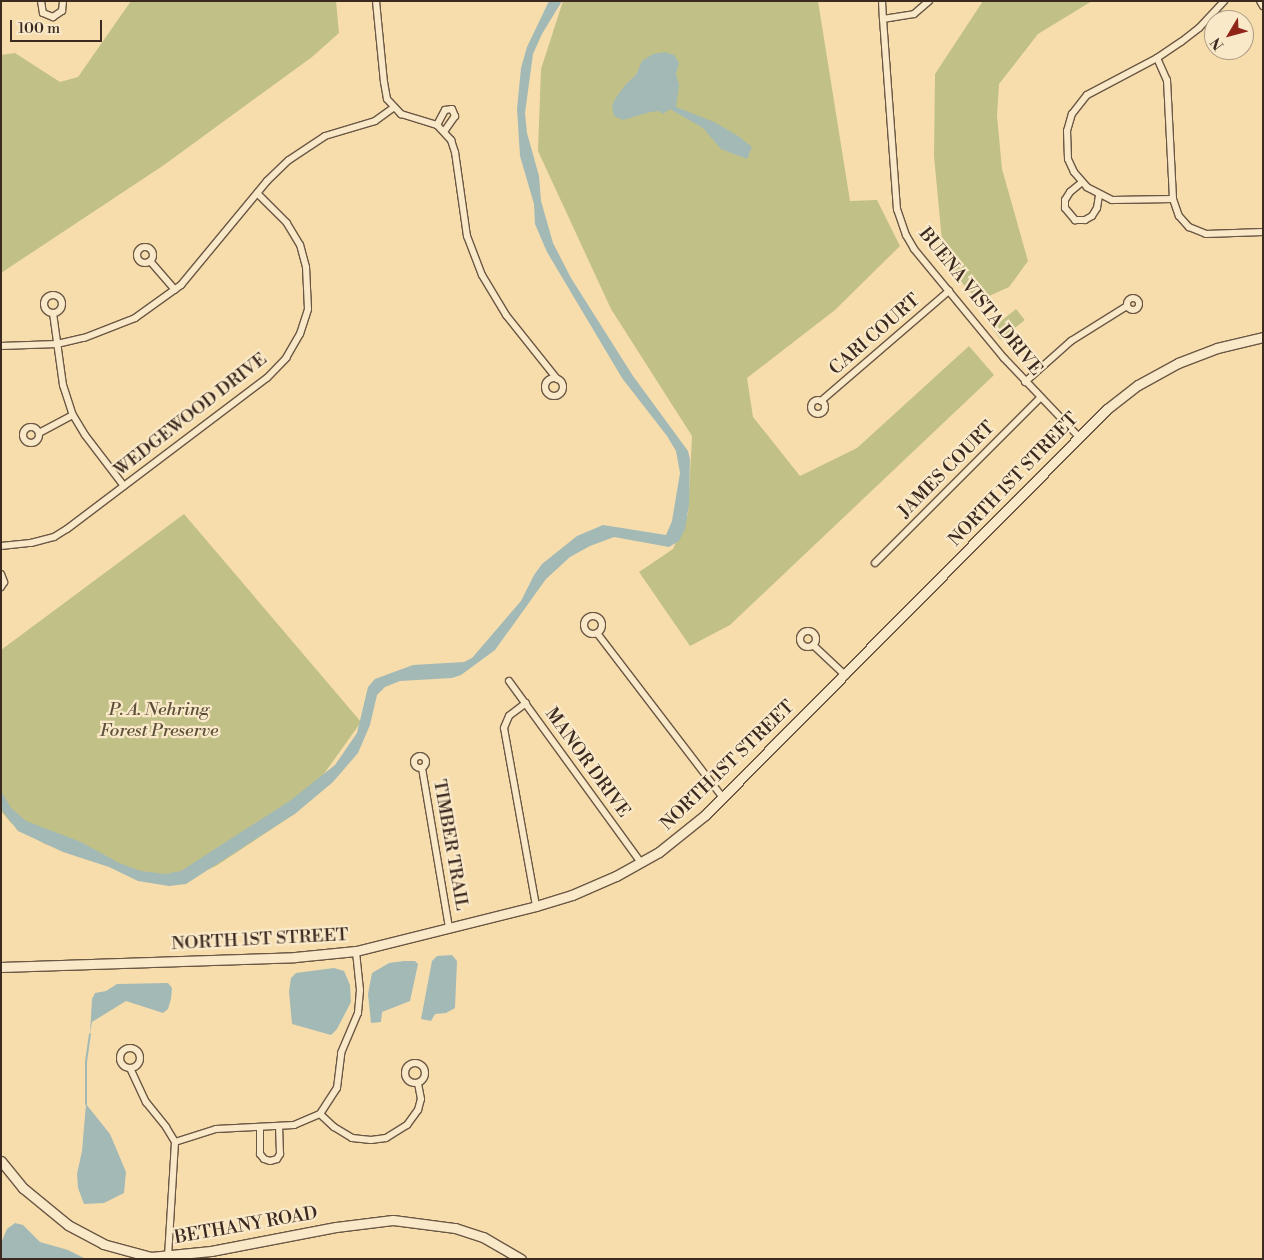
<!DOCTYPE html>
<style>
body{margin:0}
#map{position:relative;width:1264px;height:1260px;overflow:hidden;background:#f7ddac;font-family:"Libre Bodoni",serif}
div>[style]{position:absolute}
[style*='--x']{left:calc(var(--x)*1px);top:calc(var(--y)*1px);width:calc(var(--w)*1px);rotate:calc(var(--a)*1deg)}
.green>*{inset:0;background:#c1c087;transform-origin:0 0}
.water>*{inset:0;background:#a2b9b6}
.stream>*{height:2px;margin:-1px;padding:0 1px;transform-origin:1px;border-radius:1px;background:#a2b9b6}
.roads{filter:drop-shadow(1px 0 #6b5744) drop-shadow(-1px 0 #6b5744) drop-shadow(0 1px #6b5744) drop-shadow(0 -1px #6b5744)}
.street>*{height:6px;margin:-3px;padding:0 3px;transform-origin:3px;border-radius:3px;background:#fae9c9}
.street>.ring{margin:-3px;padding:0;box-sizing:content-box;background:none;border:6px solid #fae9c9;border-radius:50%}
.secondary>*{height:9px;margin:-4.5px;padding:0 4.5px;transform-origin:4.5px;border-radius:4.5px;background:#fae9c9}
span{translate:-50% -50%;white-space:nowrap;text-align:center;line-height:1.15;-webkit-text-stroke:4.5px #fae9c9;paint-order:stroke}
.street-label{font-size:18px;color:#3c2a21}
.park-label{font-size:18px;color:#5d503a;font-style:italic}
.frame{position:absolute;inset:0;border:2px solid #3c2a21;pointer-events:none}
.north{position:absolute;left:1204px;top:10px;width:50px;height:50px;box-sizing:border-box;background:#fae9c9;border:1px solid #ae9d86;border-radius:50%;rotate:233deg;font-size:14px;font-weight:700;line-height:20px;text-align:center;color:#3c2a21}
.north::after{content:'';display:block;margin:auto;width:18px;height:22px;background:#8f2418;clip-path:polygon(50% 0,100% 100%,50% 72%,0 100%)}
.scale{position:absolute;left:10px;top:20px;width:92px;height:22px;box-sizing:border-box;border:2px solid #3c2a21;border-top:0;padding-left:6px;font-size:15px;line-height:18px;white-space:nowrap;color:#3c2a21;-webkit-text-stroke:4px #fae9c9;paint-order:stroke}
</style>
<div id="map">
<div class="green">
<div style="clip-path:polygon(131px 1px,336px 1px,339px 33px,312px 57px,164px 165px,1px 273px,1px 55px,15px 53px,60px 82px,78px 77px)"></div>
<div style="clip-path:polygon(563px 1px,818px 1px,850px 201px,877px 200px,900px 246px,835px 310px,747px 378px,753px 417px,800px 476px,857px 448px,969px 346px,994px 375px,730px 625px,690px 646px,639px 572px,673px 549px,688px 514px,692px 436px,611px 309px,538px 151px,541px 69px)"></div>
<div style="clip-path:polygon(983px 1px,1092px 1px,1038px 34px,999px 84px,997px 116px,1002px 169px,1028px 261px,1009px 287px,978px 301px,944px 262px,934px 156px,935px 74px)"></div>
<div style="left:1016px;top:309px;width:14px;height:31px;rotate:51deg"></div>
<div style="clip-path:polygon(184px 514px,361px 722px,296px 813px,216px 866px,169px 886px,45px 844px,11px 823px,1px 811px,1px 650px)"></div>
</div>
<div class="water">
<div style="clip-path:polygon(549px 1px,562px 1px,542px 34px,533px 54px,525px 113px,527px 133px,539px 176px,541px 201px,553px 243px,571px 278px,633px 376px,688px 451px,690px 459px,689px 505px,685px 529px,679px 541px,669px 547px,614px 537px,590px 546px,570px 557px,546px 579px,495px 650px,461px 675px,452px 678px,400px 681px,385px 687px,377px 695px,370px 725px,358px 753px,333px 782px,296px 813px,186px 884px,169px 886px,138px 881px,109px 867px,63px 852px,18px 831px,1px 809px,1px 791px,11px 808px,26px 821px,81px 842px,119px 863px,141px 871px,165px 874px,181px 871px,291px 800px,335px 765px,357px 733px,368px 687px,375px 679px,413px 665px,464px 662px,472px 658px,521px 601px,534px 575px,542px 564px,577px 536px,603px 525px,666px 535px,672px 521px,680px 473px,676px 451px,667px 436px,622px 378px,547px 252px,535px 224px,534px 204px,520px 156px,517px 109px,521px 68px,527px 47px)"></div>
<div style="clip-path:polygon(665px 52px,674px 55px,679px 63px,676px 74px,679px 85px,676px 107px,714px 122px,738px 136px,752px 147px,747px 159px,721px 149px,703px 128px,670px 109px,663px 114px,659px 111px,650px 112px,623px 120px,614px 116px,612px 106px,615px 99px,626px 84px,636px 75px,642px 61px,653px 54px)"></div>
<div style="clip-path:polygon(452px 955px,457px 961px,455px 1008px,446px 1013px,435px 1014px,431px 1021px,421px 1019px,432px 961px,437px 956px)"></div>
<div style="clip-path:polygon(404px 961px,415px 961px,418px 964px,410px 1001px,382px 1012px,381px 1022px,371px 1023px,368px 994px,372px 973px,389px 963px)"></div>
<div style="clip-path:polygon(334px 968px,344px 971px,350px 985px,351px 1002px,337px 1029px,331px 1035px,292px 1024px,289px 992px,291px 978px,296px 973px)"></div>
<div style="clip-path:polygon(168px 983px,172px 988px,171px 999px,168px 1009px,163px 1013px,126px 1001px,92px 1022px,90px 1034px,92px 999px,95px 993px,106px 991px,117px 984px)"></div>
<div style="clip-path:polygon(86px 1104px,110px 1134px,126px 1172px,124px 1193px,104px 1203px,84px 1204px,78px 1188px,77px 1174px,82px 1151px)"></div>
<div style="clip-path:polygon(15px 1223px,23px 1225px,40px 1242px,68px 1250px,86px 1259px,1px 1259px,1px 1243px,7px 1229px)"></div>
</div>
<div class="stream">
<div style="--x:86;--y:1104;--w:42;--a:-90"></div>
<div style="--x:86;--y:1062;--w:28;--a:-82"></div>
</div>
<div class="roads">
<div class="street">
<div style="--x:41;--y:1;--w:12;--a:81"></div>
<div style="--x:43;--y:13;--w:11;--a:22"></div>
<div style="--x:53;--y:17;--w:11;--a:-34"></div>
<div style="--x:62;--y:11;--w:10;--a:-84"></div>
<div style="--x:376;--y:1;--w:81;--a:84.4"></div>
<div style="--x:384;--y:82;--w:17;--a:80"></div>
<div style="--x:387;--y:99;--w:21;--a:47"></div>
<div style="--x:401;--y:114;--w:38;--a:17"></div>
<div style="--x:437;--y:125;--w:21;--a:47"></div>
<div style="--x:451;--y:140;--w:13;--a:72"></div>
<div style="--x:455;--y:152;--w:85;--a:81.9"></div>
<div style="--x:467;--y:236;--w:42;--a:69"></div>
<div style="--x:482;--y:275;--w:47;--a:59"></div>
<div style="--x:506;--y:315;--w:82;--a:51.4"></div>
<div style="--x:882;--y:1;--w:18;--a:87"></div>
<div style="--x:883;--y:19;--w:31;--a:-9"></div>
<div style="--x:914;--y:14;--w:20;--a:-41"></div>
<div style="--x:1260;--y:1;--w:6;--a:59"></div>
<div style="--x:883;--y:19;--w:191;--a:85.8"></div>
<div style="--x:897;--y:209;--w:28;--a:71"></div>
<div style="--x:906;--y:235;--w:16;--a:60"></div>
<div style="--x:914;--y:249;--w:141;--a:50.5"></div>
<div style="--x:1004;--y:358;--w:108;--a:46.5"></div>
<div style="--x:1157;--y:58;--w:24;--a:66"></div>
<div style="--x:1167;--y:80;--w:119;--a:87.1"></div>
<div style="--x:1173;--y:199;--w:18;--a:71"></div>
<div style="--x:1179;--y:216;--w:15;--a:48"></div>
<div style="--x:1189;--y:227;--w:18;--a:22"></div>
<div style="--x:1206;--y:234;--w:57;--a:-2"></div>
<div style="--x:437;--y:125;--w:17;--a:-62"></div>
<div style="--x:445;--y:110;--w:7;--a:-8"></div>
<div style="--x:452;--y:109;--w:8;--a:67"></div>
<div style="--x:455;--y:116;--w:19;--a:125"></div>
<div style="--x:1081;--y:183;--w:14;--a:141"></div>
<div style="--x:1070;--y:192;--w:9;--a:122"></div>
<div style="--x:1065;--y:200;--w:8;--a:90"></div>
<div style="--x:1065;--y:208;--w:16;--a:50"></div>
<div style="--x:1075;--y:220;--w:10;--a:0"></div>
<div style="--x:1085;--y:220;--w:8;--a:-30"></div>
<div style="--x:1092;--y:216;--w:9;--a:-58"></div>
<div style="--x:1097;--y:208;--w:13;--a:-81"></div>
<div style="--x:1173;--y:199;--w:61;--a:179.1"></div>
<div style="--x:1112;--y:200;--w:28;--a:-153"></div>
<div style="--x:1087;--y:187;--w:20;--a:-131"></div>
<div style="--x:1074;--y:172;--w:14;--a:-115"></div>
<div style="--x:1068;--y:159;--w:28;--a:-92"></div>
<div style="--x:1067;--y:131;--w:18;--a:-74"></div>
<div style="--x:1072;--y:114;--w:24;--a:-52"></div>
<div style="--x:1087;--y:95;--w:79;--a:-27.9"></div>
<div style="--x:1157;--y:58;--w:29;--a:-34"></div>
<div style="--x:1181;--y:42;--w:23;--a:-38"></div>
<div style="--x:1199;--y:28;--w:37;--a:-47"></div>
<div class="ring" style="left:137px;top:247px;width:10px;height:10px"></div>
<div style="--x:150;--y:261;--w:38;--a:49"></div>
<div class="ring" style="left:44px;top:295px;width:12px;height:12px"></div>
<div class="ring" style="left:1127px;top:298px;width:6px;height:6px"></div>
<div style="--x:53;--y:313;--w:73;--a:82.1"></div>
<div style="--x:63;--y:385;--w:32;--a:72"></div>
<div style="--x:73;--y:415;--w:23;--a:59"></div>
<div style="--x:85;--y:435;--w:64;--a:52.6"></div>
<div style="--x:1;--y:346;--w:56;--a:-2"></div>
<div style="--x:57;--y:344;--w:28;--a:-13"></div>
<div style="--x:84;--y:338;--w:55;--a:-21.4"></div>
<div style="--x:135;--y:318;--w:57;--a:-35.7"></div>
<div style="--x:181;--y:285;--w:135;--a:-50.4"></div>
<div style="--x:267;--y:181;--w:30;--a:-44"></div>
<div style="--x:289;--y:160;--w:43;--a:-33.7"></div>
<div style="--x:325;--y:136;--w:52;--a:-16.7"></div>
<div style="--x:375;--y:121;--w:22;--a:-36"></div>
<div class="ring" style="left:545px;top:378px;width:12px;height:12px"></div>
<div style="--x:1025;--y:382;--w:62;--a:-41.7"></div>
<div style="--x:1071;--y:341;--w:66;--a:-32"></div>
<div class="ring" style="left:811px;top:400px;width:8px;height:8px"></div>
<div style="--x:821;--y:401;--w:169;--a:-40.7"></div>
<div class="ring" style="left:23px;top:427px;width:10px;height:10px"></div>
<div style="--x:39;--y:433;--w:38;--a:-28"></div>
<div style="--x:1;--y:546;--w:30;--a:-6"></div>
<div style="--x:31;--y:543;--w:24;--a:-15"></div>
<div style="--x:54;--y:537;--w:15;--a:-32"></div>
<div style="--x:67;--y:529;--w:251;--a:-37.1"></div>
<div style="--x:267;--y:378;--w:28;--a:-46"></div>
<div style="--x:286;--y:358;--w:28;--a:-60"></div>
<div style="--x:300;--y:334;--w:26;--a:-72"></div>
<div style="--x:308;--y:309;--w:42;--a:-92.7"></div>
<div style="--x:306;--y:267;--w:23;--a:-105"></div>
<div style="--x:300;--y:245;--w:26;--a:-121"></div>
<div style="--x:287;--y:223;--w:42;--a:-135"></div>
<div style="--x:875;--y:563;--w:233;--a:-45"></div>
<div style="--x:1;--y:574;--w:9;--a:69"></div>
<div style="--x:4;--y:582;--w:6;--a:121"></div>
<div class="ring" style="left:584px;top:616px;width:12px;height:12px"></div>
<div class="ring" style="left:800px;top:631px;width:10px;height:10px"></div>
<div style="--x:597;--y:633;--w:208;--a:52.6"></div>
<div style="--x:813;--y:645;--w:45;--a:43.2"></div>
<div style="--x:509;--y:681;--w:225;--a:54"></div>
<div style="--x:526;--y:703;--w:21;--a:143"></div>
<div style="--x:509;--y:716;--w:13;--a:113"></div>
<div style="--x:504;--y:728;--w:181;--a:79.8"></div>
<div class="ring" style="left:414px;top:756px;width:6px;height:6px"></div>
<div style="--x:422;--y:768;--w:162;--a:80.4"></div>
<div class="ring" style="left:120px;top:1048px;width:14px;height:14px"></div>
<div class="ring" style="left:405px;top:1063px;width:14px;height:14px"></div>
<div style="--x:130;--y:1068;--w:38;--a:65"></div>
<div style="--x:146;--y:1102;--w:32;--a:51"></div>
<div style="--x:166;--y:1127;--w:17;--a:59"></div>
<div style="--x:175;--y:1142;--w:114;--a:93.5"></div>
<div style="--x:320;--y:1114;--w:19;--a:43"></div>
<div style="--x:334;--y:1127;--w:21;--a:31"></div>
<div style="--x:352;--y:1138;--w:19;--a:6"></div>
<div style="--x:371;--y:1140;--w:15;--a:-8"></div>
<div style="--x:386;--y:1138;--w:25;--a:-32"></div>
<div style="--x:407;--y:1125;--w:19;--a:-54"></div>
<div style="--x:418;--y:1110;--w:11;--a:-75"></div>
<div style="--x:421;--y:1099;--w:16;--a:-101"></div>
<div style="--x:260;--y:1127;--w:27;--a:90"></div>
<div style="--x:260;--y:1154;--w:6;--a:51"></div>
<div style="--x:264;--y:1159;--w:6;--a:18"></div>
<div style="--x:270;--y:1161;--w:7;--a:-16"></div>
<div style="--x:277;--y:1159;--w:6;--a:-59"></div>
<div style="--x:280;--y:1154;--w:28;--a:-92"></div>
<div style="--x:175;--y:1142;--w:43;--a:-17.6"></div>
<div style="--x:216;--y:1129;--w:78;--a:-2.9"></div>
<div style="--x:294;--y:1125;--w:28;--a:-23"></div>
<div style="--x:320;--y:1114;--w:31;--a:-57"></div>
<div style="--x:337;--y:1088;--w:35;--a:-83"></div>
<div style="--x:341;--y:1053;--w:43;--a:-67"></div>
<div style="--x:358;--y:1013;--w:23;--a:-85"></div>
<div style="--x:360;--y:990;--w:39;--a:-96"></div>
</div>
<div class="secondary">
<div style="--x:1;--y:967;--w:294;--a:-1.9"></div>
<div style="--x:295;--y:957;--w:61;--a:-5.6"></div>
<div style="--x:356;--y:951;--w:186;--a:-14"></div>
<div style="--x:536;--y:906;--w:38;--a:-17"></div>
<div style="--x:572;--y:895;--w:48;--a:-23.4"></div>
<div style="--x:616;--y:876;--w:49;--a:-29.2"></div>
<div style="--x:659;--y:852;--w:59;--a:-38.8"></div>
<div style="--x:705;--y:815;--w:571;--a:-45.28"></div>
<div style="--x:1107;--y:409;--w:39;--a:-38"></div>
<div style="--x:1138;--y:385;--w:46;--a:-28.8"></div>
<div style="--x:1178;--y:363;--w:42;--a:-21"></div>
<div style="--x:1217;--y:348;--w:47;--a:-13.4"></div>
<div style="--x:1;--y:1161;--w:35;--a:51"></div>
<div style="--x:23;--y:1188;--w:58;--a:39.4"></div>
<div style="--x:68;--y:1225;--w:40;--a:28"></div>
<div style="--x:103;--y:1244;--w:50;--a:15.2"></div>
<div style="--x:151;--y:1257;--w:60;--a:-5.7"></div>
<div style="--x:211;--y:1251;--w:127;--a:-10.9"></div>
<div style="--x:336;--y:1227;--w:57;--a:-7"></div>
<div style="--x:393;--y:1220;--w:63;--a:7.4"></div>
<div style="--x:455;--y:1228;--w:29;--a:18"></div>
<div style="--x:483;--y:1237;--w:44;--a:30.1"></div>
</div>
</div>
<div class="street-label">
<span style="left:980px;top:302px;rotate:51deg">BUENA VISTA DRIVE</span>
<span style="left:875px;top:335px;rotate:-41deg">CARI COURT</span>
<span style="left:191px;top:415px;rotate:-38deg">WEDGEWOOD DRIVE</span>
<span style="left:947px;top:470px;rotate:-45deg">JAMES COURT</span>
<span style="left:1014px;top:480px;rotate:-46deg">NORTH 1ST STREET</span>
<span style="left:587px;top:763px;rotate:54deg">MANOR DRIVE</span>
<span style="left:728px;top:766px;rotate:-44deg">NORTH 1ST STREET</span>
<span style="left:450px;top:845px;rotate:80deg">TIMBER TRAIL</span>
<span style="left:260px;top:940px;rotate:-3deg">NORTH 1ST STREET</span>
<span style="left:246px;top:1226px;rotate:-10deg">BETHANY ROAD</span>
</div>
<div class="park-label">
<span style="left:159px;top:721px">P. A. Nehring<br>Forest Preserve</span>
</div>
<div class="frame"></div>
<div class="north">N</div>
<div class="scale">100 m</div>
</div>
